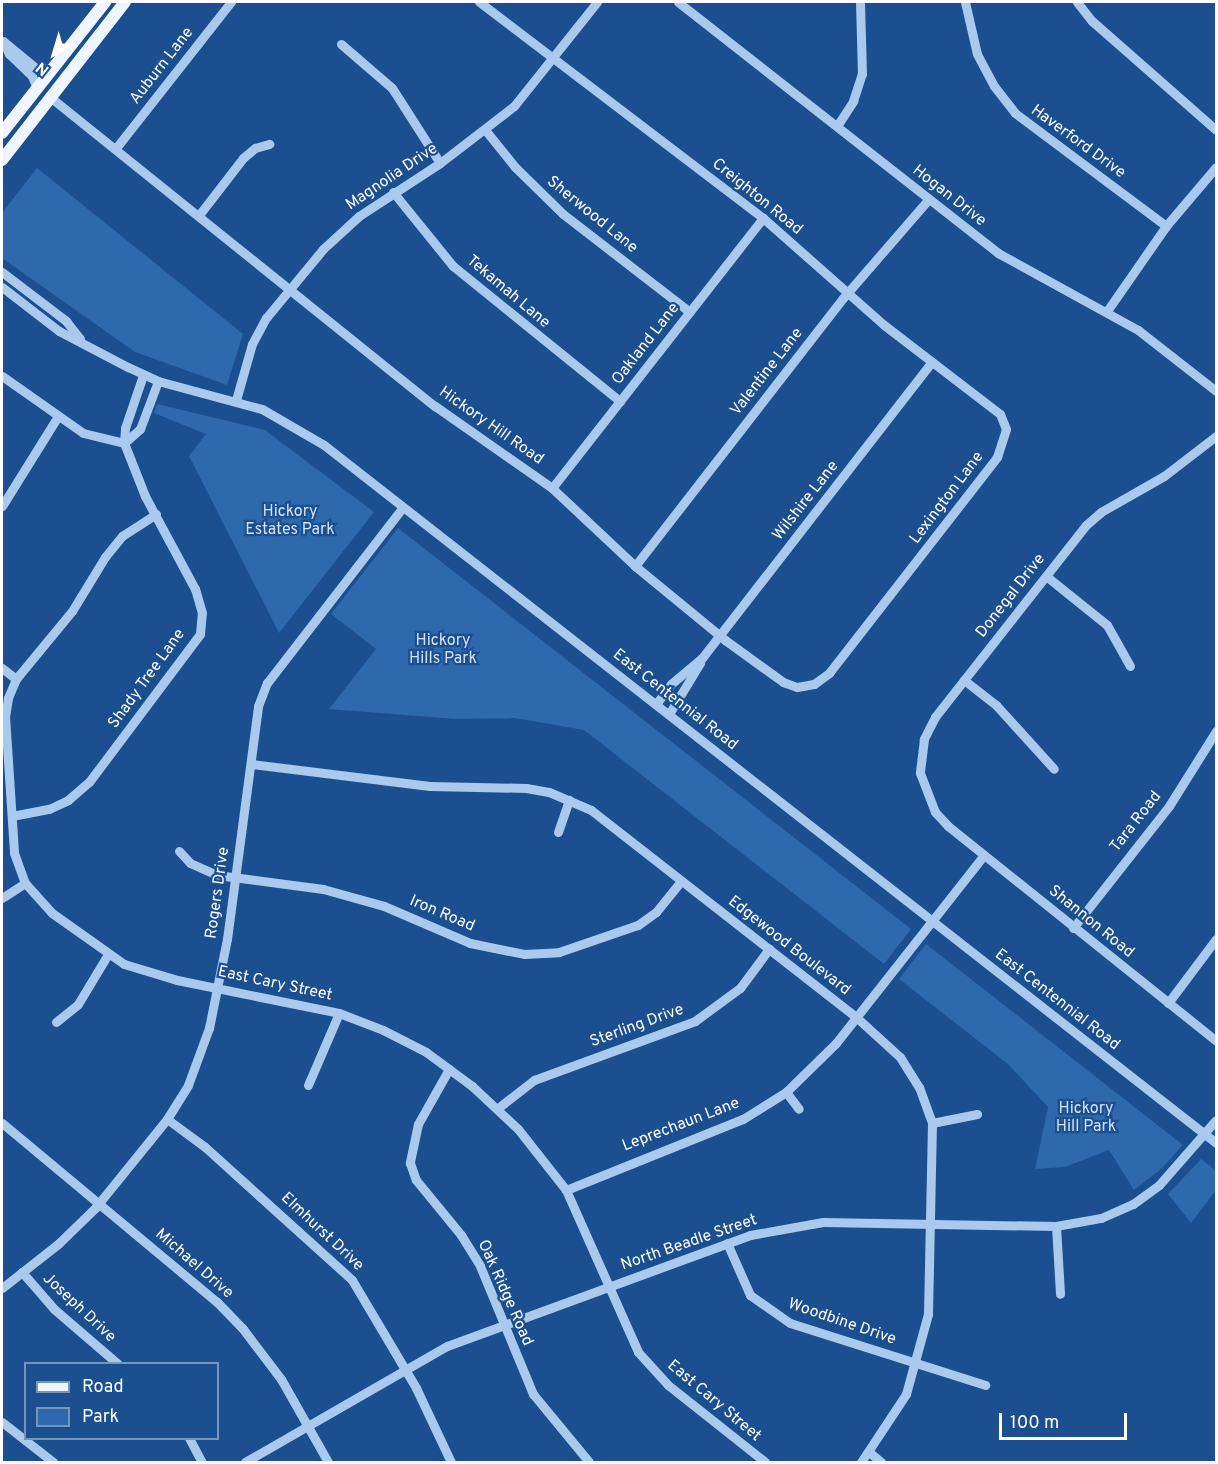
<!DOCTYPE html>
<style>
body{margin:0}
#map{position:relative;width:1218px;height:1464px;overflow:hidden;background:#1b4f8f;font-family:Overpass,sans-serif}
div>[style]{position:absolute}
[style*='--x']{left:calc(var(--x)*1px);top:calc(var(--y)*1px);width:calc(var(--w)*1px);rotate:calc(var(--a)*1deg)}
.green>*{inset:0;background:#2e69ad}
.minor>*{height:9px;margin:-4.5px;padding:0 4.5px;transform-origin:4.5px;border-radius:4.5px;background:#a9c9ee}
.major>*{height:12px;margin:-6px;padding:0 6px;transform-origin:6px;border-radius:6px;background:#f0f6ff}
span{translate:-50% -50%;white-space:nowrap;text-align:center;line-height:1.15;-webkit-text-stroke:4.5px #1b4f8f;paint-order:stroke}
.street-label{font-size:16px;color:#fff}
.park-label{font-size:16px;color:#cfe3fa}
.frame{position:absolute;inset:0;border:3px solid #fff;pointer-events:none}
.legend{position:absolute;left:24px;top:1362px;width:195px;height:78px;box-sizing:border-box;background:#1b4f8f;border:2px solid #7695bc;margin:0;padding:8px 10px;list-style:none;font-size:18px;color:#fff}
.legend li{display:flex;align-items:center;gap:12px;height:30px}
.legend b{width:30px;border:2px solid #7695bc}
.north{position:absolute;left:24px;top:24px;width:60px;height:60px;-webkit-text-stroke:4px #1b4f8f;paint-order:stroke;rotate:218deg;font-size:16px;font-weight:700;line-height:24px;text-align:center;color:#fff}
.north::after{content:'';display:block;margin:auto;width:21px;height:27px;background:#fff;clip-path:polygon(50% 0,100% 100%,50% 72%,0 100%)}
.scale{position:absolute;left:999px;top:1413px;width:128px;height:27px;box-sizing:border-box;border:3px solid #fff;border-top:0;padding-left:8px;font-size:18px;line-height:21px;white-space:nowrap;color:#fff;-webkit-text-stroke:4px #1b4f8f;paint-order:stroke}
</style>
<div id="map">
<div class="green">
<div style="clip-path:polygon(37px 168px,243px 334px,227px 385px,135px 352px,2px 258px,2px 213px)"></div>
<div style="clip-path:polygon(157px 404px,265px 430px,374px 512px,279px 633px,189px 456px,206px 434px,154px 413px)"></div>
<div style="clip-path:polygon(398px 528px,911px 929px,884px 964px,584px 730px,515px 718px,456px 719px,329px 709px,376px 649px,331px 614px)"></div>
<div style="clip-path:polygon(926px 944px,1183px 1145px,1161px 1169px,1134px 1190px,1109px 1150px,1065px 1167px,1035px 1169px,1048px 1107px,1008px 1064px,899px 979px)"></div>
<div style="clip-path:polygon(1201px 1159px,1216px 1171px,1216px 1190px,1191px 1223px,1168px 1194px)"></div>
</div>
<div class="minor">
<div style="--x:678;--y:2;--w:407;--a:38.1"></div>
<div style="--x:998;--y:253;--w:160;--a:28.8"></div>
<div style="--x:1138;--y:330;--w:99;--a:38"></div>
<div style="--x:965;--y:2;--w:53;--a:77"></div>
<div style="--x:977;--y:54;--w:36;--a:62"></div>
<div style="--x:994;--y:86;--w:34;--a:52"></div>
<div style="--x:1015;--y:113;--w:189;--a:36.8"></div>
<div style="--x:1077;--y:2;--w:24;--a:52"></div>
<div style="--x:1092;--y:21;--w:165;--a:41.3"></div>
<div style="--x:341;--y:44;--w:67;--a:40.8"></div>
<div style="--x:392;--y:88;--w:89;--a:57.4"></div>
<div style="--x:37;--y:88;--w:13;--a:-113"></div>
<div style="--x:32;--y:76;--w:32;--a:-136"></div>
<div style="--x:9;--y:54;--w:14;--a:-115"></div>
<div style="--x:3;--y:41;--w:44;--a:39.5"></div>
<div style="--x:37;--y:69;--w:15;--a:-4"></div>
<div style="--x:50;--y:97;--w:494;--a:38.8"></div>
<div style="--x:435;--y:406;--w:143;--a:35"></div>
<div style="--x:552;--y:488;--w:114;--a:43.2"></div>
<div style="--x:635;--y:566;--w:117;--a:39.4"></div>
<div style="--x:725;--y:640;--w:72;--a:35.9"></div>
<div style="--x:783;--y:682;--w:15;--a:20"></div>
<div style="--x:797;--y:687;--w:17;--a:-10"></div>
<div style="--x:814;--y:684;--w:19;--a:-36"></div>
<div style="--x:829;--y:673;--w:274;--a:-52.1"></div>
<div style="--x:997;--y:457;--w:29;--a:-72"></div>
<div style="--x:1006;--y:429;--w:16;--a:-112"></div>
<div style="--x:1000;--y:414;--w:146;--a:-142.5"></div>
<div style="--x:884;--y:325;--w:162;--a:-138.5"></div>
<div style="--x:763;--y:218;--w:357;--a:-142.7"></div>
<div style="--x:837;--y:126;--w:30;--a:-57"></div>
<div style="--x:853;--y:101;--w:28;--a:-72"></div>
<div style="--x:862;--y:74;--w:72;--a:-91.6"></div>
<div style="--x:486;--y:131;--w:46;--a:51.1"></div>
<div style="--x:515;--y:167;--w:67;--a:44.4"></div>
<div style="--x:563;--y:214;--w:160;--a:37.7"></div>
<div style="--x:116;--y:148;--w:186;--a:-51.8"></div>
<div style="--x:393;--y:192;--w:95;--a:51"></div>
<div style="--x:453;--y:266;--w:215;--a:39"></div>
<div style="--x:199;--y:215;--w:72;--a:-52.3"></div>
<div style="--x:243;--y:158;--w:16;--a:-40"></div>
<div style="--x:255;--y:148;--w:15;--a:-16"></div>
<div style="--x:2;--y:272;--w:81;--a:37.4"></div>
<div style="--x:66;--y:321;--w:23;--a:52"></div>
<div style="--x:2;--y:287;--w:72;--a:37.7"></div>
<div style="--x:59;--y:331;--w:78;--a:27.6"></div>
<div style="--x:128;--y:367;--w:33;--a:25"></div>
<div style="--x:158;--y:381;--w:108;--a:15.1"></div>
<div style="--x:262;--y:409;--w:72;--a:30.1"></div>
<div style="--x:324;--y:445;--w:1133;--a:38.04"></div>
<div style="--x:1107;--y:311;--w:103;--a:-55.2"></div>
<div style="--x:1166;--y:226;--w:77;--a:-49.7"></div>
<div style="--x:2;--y:376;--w:99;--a:35.1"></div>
<div style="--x:83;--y:433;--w:42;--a:13.7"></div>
<div style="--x:236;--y:400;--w:58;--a:-74.1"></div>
<div style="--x:252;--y:344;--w:30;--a:-62"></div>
<div style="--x:266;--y:318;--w:89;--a:-50.4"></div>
<div style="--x:323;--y:249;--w:49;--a:-42.5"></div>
<div style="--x:359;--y:216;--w:97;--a:-33.2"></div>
<div style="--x:440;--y:163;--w:93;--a:-37.6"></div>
<div style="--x:514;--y:106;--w:133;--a:-51.4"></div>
<div style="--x:1216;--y:436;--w:66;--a:142.4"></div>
<div style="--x:1164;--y:476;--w:73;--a:150.3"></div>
<div style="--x:1101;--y:512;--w:20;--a:139"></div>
<div style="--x:1086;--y:525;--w:244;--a:128.2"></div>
<div style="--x:935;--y:717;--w:25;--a:117"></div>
<div style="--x:924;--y:739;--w:34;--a:97"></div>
<div style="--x:920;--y:773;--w:42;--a:69"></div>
<div style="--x:935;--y:812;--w:19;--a:47"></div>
<div style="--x:948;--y:826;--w:344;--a:38.7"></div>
<div style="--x:124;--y:443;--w:21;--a:-41"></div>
<div style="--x:140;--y:429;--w:51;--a:-69.4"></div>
<div style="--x:552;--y:488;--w:343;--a:-52"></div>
<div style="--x:2;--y:506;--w:106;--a:-58.1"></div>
<div style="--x:156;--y:514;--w:40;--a:147.1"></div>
<div style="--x:122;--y:536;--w:27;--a:129"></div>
<div style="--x:105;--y:557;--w:63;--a:121.4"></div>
<div style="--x:72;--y:611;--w:88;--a:129.5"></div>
<div style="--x:16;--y:679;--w:21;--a:113"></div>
<div style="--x:8;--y:698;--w:18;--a:99"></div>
<div style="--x:5;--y:716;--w:137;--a:86.2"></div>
<div style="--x:14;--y:853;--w:32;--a:70"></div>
<div style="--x:25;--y:883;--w:40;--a:48"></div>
<div style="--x:52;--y:913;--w:88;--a:35.3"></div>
<div style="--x:124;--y:964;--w:55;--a:16.8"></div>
<div style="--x:177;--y:980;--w:165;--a:11.5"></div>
<div style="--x:339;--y:1013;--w:47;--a:21.1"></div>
<div style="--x:383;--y:1030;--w:48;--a:27.1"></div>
<div style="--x:426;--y:1052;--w:57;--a:36.5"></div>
<div style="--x:472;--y:1086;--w:63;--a:43.1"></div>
<div style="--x:518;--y:1129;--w:78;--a:51.8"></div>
<div style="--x:566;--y:1190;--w:177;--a:66"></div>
<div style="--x:638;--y:1352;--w:45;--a:47.7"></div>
<div style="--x:668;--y:1385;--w:124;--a:38.4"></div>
<div style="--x:635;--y:566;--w:339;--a:-52.2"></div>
<div style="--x:843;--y:298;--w:130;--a:-49.1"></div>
<div style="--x:1046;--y:576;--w:78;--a:38.8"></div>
<div style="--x:1107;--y:625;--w:47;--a:60.7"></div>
<div style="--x:2;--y:668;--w:18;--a:38"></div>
<div style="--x:964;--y:680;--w:41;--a:38"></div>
<div style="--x:996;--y:705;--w:86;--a:47.8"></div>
<div style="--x:656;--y:704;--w:25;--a:-53"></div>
<div style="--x:671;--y:684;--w:40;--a:-40"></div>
<div style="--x:702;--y:658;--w:375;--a:-52.2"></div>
<div style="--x:669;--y:714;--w:60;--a:-58.7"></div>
<div style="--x:251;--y:764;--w:180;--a:7"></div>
<div style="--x:430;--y:786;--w:96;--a:1.2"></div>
<div style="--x:526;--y:788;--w:23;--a:10"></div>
<div style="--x:549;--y:792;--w:46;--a:23.2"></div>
<div style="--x:591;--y:810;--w:336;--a:38"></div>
<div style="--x:856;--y:1017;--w:59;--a:42.3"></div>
<div style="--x:900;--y:1057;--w:36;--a:58"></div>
<div style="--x:919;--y:1087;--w:38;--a:70"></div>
<div style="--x:932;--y:1123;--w:191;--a:91.2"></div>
<div style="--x:928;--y:1314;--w:83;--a:105.4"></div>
<div style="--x:906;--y:1394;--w:82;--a:123.5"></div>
<div style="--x:12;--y:816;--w:38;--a:-11"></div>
<div style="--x:49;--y:809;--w:21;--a:-25"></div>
<div style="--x:68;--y:800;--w:28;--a:-41"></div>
<div style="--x:89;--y:782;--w:185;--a:-53.1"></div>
<div style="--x:200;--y:634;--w:21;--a:-85"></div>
<div style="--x:202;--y:613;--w:25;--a:-106"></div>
<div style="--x:195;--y:589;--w:106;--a:-118.3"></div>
<div style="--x:145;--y:496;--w:57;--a:-111.6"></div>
<div style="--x:124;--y:443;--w:15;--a:-86"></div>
<div style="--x:125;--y:428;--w:56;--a:-71.2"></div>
<div style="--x:558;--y:832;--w:34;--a:-71"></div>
<div style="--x:179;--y:851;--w:16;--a:47"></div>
<div style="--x:190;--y:863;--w:30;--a:24"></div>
<div style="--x:217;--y:875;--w:107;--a:7.5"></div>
<div style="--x:323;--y:889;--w:63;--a:15.6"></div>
<div style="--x:384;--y:906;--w:94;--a:23.3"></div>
<div style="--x:470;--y:943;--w:55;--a:11.5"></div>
<div style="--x:524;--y:954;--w:35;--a:-3"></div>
<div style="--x:559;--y:952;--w:83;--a:-18.9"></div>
<div style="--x:638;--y:925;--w:22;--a:-36"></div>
<div style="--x:656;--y:912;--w:40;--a:-51"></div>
<div style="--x:2;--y:898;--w:27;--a:-33"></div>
<div style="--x:1073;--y:928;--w:155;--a:-51.8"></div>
<div style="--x:1169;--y:806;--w:89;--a:-57.9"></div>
<div style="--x:1168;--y:1003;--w:80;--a:-53.1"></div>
<div style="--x:56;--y:1022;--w:28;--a:-39"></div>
<div style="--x:78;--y:1004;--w:56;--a:-58.9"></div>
<div style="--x:449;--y:1069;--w:63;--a:119.4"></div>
<div style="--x:418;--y:1124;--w:40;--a:102"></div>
<div style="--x:410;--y:1163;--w:18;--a:71"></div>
<div style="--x:416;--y:1180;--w:71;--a:50.7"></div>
<div style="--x:461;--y:1235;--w:36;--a:58"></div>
<div style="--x:480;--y:1266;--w:139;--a:67.5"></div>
<div style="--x:533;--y:1394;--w:88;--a:50.5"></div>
<div style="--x:308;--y:1085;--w:78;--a:-66.7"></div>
<div style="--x:786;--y:1092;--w:21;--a:53"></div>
<div style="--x:498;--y:1108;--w:46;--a:-37.9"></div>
<div style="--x:534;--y:1080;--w:171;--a:-20.1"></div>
<div style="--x:695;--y:1021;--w:56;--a:-36.3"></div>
<div style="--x:740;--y:988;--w:49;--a:-53.4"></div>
<div style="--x:167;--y:1119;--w:47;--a:36.4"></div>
<div style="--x:205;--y:1147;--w:198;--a:42.1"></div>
<div style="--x:352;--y:1280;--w:126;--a:59.3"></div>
<div style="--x:416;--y:1388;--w:82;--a:64.7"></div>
<div style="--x:2;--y:1123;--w:280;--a:39.8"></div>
<div style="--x:217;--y:1302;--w:37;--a:46"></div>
<div style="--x:243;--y:1329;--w:63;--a:52.8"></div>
<div style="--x:281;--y:1379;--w:95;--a:60.5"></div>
<div style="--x:932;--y:1123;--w:46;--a:-11.3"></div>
<div style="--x:566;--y:1190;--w:191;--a:-21.9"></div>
<div style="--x:743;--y:1119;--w:51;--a:-32.1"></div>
<div style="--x:786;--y:1092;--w:70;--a:-44.4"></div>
<div style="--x:836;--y:1043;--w:239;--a:-51.8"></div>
<div style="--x:1056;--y:1226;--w:68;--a:86.6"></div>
<div style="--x:727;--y:1243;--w:57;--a:66.1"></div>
<div style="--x:750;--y:1295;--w:49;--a:35"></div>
<div style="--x:790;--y:1323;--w:205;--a:17.6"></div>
<div style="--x:22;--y:1272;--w:49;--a:49.1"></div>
<div style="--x:54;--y:1309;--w:84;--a:40.7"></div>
<div style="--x:2;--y:1288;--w:71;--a:-38.2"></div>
<div style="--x:58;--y:1244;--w:52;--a:-44.2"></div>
<div style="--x:95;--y:1208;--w:114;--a:-51"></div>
<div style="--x:167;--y:1119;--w:40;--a:-58"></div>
<div style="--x:188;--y:1085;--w:61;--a:-69.8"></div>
<div style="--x:209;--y:1028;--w:91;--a:-78.6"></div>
<div style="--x:227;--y:939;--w:235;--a:-82.4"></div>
<div style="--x:258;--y:706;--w:25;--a:-69"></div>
<div style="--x:267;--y:683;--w:222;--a:-52.3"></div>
<div style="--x:2;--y:1422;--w:65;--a:38.1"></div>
<div style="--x:189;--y:1438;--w:27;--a:62"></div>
<div style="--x:869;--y:1452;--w:16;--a:40"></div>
<div style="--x:245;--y:1462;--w:233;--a:-29.9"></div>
<div style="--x:447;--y:1346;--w:323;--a:-20.1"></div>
<div style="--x:750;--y:1235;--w:74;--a:-10.1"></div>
<div style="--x:823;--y:1222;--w:233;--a:1"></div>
<div style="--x:1056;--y:1226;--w:46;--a:-10.1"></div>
<div style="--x:1101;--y:1218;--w:35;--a:-24"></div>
<div style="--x:1133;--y:1204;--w:32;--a:-36"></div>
<div style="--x:1159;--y:1185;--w:86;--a:-48.8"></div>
</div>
<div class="major">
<div style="--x:2;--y:133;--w:167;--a:-51.8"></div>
<div style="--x:2;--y:160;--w:200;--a:-52.1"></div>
</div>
<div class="street-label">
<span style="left:162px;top:66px;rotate:-52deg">Auburn Lane</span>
<span style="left:1078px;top:142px;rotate:36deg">Haverford Drive</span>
<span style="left:392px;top:177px;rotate:-34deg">Magnolia Drive</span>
<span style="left:949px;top:196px;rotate:38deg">Hogan Drive</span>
<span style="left:757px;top:197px;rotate:39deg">Creighton Road</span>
<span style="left:592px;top:215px;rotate:39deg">Sherwood Lane</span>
<span style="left:508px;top:292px;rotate:40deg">Tekamah Lane</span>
<span style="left:646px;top:344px;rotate:-52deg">Oakland Lane</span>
<span style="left:767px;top:372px;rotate:-52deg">Valentine Lane</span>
<span style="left:491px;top:426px;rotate:35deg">Hickory Hill Road</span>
<span style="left:947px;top:498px;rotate:-53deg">Lexington Lane</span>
<span style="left:806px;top:501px;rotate:-52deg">Wilshire Lane</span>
<span style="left:1011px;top:596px;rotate:-52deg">Donegal Drive</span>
<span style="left:147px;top:679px;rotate:-54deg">Shady Tree Lane</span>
<span style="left:675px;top:700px;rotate:38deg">East Centennial Road</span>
<span style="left:1136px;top:822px;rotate:-52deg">Tara Road</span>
<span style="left:218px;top:893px;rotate:-82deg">Rogers Drive</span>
<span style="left:442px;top:914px;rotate:23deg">Iron Road</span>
<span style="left:1091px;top:922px;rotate:39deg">Shannon Road</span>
<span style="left:789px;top:946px;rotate:38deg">Edgewood Boulevard</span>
<span style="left:275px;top:984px;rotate:12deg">East Cary Street</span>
<span style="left:1057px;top:1000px;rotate:38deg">East Centennial Road</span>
<span style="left:637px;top:1026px;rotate:-20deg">Sterling Drive</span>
<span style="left:681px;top:1125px;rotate:-21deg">Leprechaun Lane</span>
<span style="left:322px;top:1232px;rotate:43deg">Elmhurst Drive</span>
<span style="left:689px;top:1243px;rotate:-19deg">North Beadle Street</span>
<span style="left:194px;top:1264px;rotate:41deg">Michael Drive</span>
<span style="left:505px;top:1293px;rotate:66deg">Oak Ridge Road</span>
<span style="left:79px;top:1308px;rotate:43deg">Joseph Drive</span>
<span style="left:842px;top:1322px;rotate:19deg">Woodbine Drive</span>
<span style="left:714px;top:1401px;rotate:40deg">East Cary Street</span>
</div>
<div class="park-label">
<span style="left:290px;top:521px">Hickory<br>Estates Park</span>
<span style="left:443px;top:650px">Hickory<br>Hills Park</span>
<span style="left:1086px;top:1118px">Hickory<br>Hill Park</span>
</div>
<div class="frame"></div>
<ul class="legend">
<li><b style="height:8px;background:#f0f6ff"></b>Road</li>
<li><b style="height:16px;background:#2e69ad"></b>Park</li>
</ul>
<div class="north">N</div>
<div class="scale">100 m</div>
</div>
